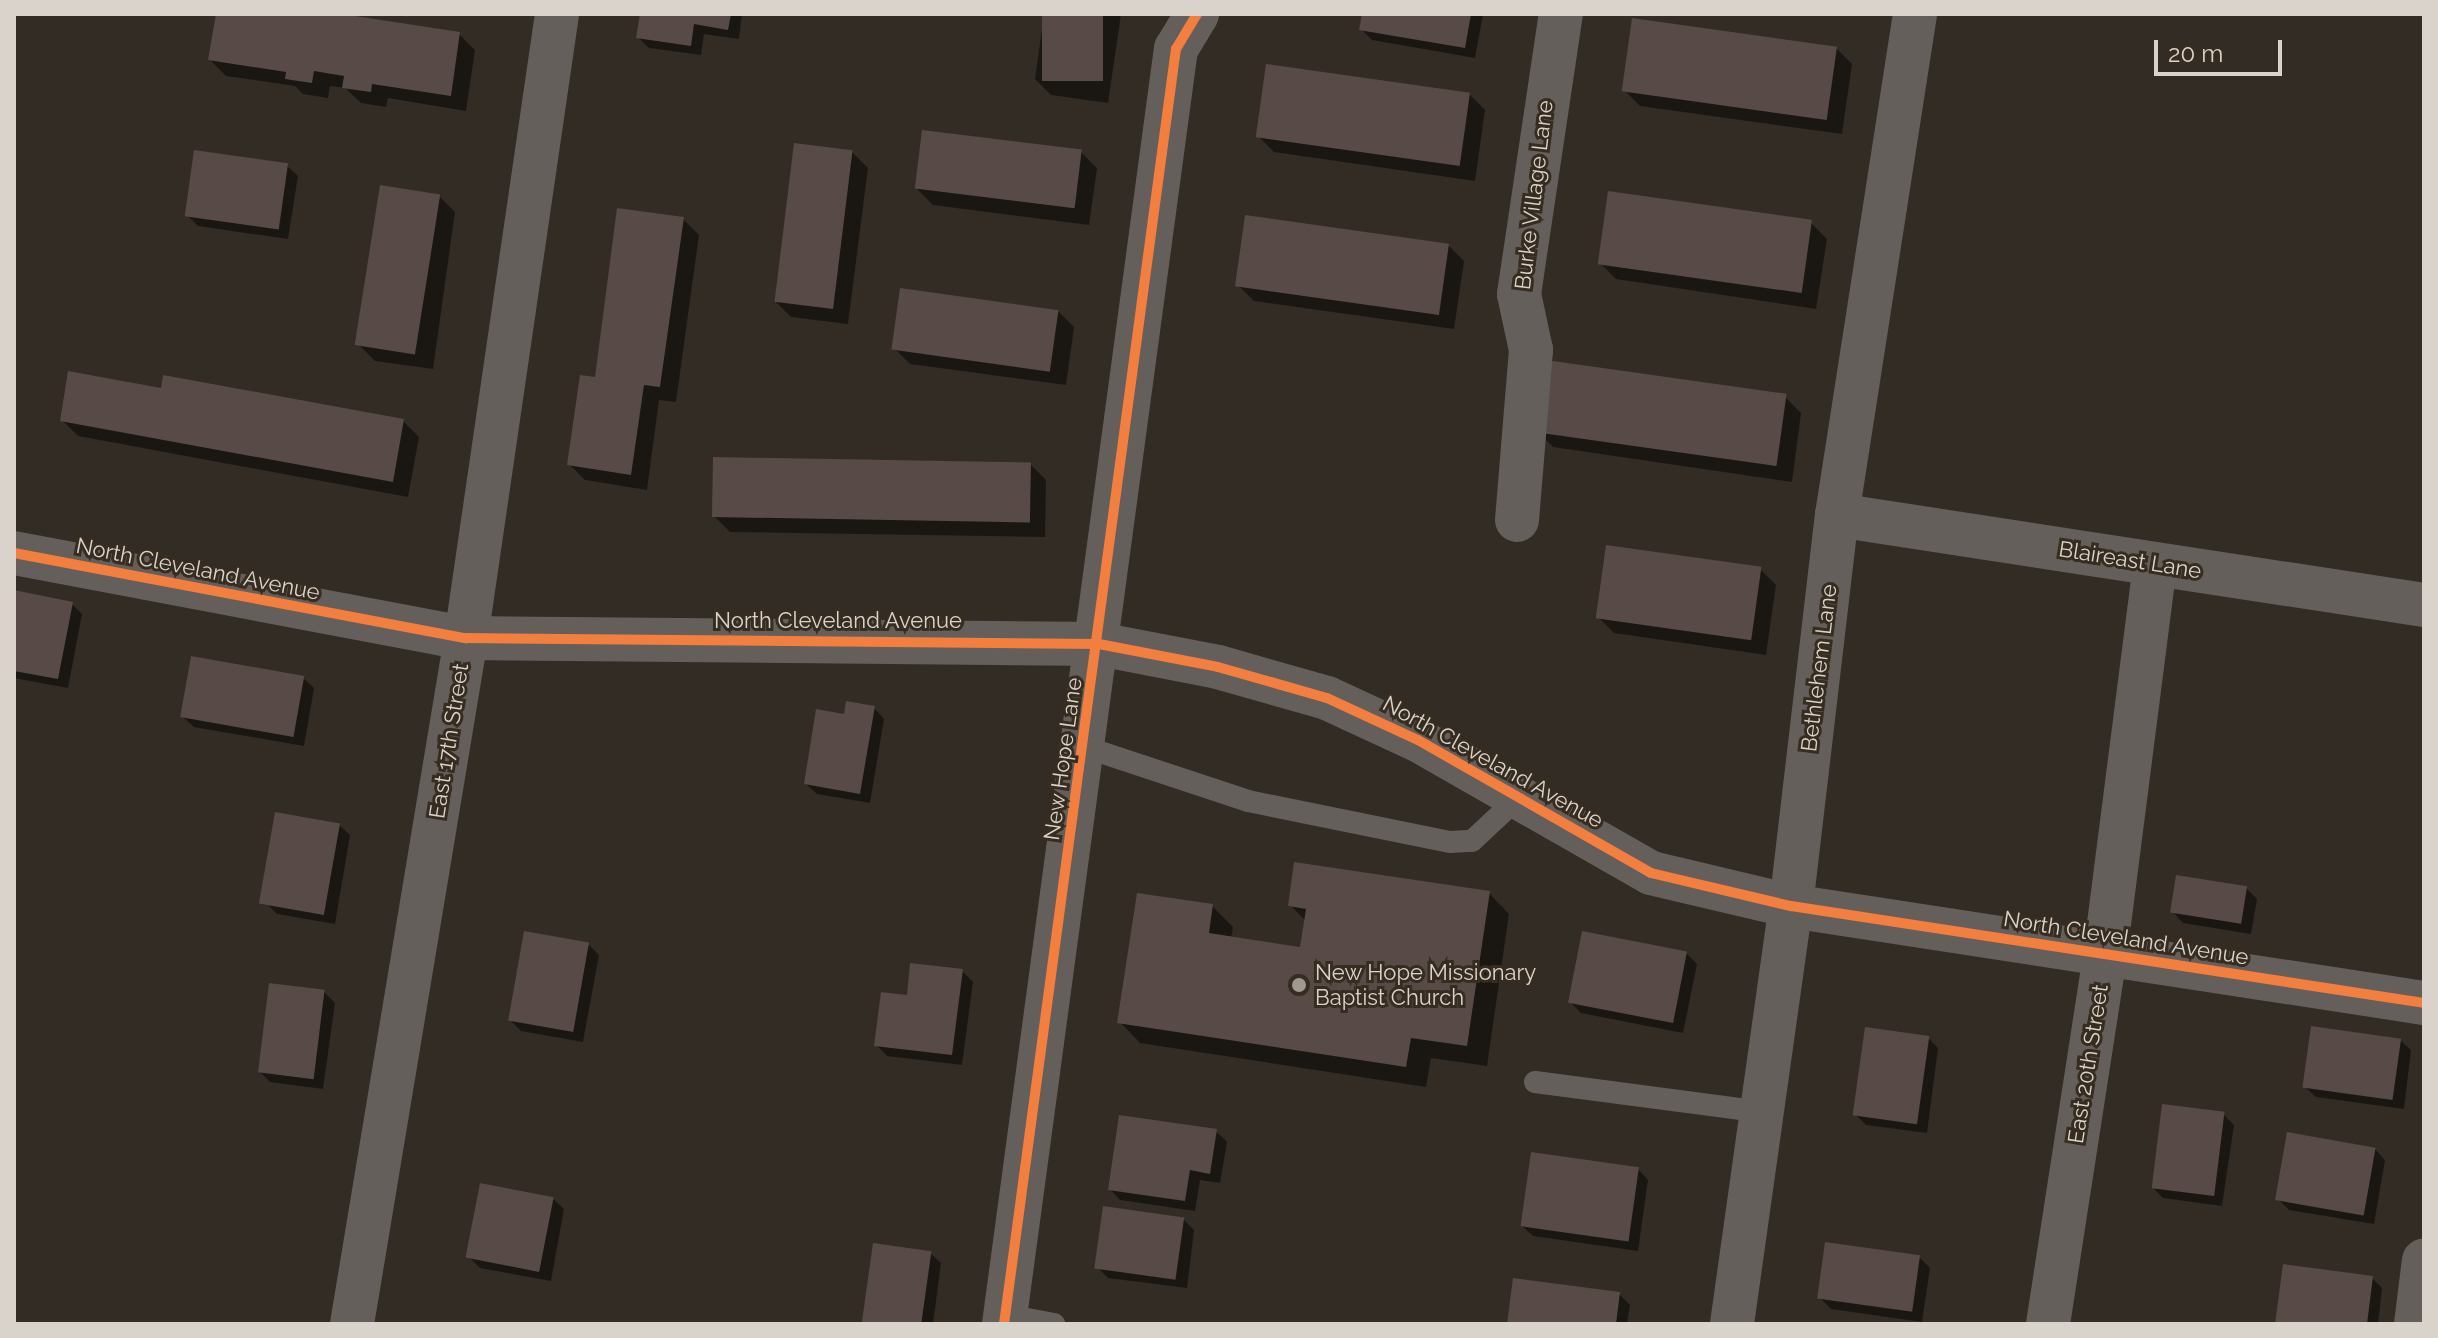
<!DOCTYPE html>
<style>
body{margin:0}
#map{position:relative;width:2438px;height:1338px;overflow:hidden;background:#322c25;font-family:Raleway,sans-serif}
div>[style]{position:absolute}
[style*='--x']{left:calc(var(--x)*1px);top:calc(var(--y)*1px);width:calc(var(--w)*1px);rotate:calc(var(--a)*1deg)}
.shadow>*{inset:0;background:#0007}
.building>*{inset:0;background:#574a47;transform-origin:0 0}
.lane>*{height:22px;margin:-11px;padding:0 11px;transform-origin:11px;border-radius:11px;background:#645f5a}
.street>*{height:44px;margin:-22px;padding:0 22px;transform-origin:22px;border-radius:22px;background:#645f5a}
.secondary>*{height:44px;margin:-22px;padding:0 22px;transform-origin:22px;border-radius:22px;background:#645f5a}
.cycleway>*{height:10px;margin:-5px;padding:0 5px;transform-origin:5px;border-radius:5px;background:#f27e40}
.dots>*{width:22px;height:22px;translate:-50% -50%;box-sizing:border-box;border:4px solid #372c20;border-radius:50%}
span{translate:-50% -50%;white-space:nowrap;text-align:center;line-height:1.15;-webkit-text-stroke:6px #372c20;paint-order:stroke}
.street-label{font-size:22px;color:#dad3cb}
.poi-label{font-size:22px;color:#dad3cb}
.left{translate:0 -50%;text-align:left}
.frame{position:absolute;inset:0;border:16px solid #dad3cb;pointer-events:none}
.scale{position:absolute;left:2154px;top:40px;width:128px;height:36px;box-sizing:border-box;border:4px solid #dad3cb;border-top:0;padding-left:10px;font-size:24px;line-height:28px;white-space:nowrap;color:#dad3cb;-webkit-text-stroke:6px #372c20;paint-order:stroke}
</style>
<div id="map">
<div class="shadow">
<div style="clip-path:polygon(218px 14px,328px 14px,459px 34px,475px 50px,466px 111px,388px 98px,386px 107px,361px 103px,345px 88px,330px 86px,328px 98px,303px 94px,295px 86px,226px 76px,210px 60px)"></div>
<div style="clip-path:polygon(642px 14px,742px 14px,739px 39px,704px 34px,701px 55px,649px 48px,638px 37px)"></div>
<div style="clip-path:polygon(1044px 14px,1121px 14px,1108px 103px,1051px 95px,1035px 79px)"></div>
<div style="clip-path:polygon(1364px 14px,1483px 14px,1475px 58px,1372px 40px,1361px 29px)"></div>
<div style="clip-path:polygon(1836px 48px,1852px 64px,1842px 134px,1640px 106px,1624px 90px)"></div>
<div style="clip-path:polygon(1469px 94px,1485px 110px,1475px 181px,1274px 152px,1258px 136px)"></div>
<div style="clip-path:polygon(852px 152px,868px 168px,848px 324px,791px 317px,775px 301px)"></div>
<div style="clip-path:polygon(1081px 152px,1097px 168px,1089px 225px,933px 205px,917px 189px)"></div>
<div style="clip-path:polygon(287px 166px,298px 176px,288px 239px,198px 226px,187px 215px)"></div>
<div style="clip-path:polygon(439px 196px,455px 212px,433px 369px,375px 361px,359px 345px)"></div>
<div style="clip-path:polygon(683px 219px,699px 235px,676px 402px,659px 400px,647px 490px,585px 480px,569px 464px)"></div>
<div style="clip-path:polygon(1811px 223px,1827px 239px,1816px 309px,1616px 279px,1600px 263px)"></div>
<div style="clip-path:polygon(1448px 245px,1464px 261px,1454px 329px,1254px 301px,1238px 285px)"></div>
<div style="clip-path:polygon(1058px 311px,1074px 327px,1066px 385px,910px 364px,894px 348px)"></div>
<div style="clip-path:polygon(162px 390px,403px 421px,419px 437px,408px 497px,78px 436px,62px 420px)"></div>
<div style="clip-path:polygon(1785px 397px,1801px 413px,1792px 482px,1553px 447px,1537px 431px)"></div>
<div style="clip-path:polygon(1030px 464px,1046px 480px,1045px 537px,730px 532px,714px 516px)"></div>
<div style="clip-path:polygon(1760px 569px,1776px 585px,1766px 655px,1614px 633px,1598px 617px)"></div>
<div style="clip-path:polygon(14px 592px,72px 604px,82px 614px,68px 688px,14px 678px)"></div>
<div style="clip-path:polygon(303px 678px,314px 688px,304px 746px,194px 727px,183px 717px)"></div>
<div style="clip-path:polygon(874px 708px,884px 719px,870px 803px,817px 794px,806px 784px,845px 716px)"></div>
<div style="clip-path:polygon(339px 825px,350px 835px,335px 924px,277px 914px,266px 903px)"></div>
<div style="clip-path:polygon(2246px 888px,2257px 899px,2251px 934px,2183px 923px,2173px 912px)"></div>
<div style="clip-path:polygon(1489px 893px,1509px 914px,1487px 1066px,1431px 1058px,1426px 1087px,1140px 1043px,1120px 1022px,1212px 906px,1233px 927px,1231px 939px,1302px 950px,1307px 922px,1290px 905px)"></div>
<div style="clip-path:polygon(588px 944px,599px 955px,583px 1042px,521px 1031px,510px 1020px)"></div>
<div style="clip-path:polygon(1686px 953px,1697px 964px,1683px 1033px,1581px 1013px,1570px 1002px)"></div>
<div style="clip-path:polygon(962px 971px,973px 982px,962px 1065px,887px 1056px,876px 1045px,909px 997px)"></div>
<div style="clip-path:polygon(324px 992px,335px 1003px,323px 1089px,270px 1082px,259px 1071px)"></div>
<div style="clip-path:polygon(1928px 1038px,1938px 1048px,1927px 1133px,1866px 1125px,1855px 1114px)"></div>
<div style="clip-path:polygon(2400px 1040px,2411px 1050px,2404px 1109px,2316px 1097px,2305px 1087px)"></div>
<div style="clip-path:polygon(2223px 1114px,2234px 1125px,2222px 1206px,2163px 1198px,2153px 1188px)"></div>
<div style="clip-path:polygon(1216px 1131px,1227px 1142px,1220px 1183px,1200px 1180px,1195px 1211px,1120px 1200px,1110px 1189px)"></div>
<div style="clip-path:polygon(2375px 1149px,2385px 1160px,2374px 1224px,2289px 1210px,2278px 1199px)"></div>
<div style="clip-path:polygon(1638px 1169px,1648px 1180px,1638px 1251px,1533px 1236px,1522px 1226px)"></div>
<div style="clip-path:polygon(553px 1199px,564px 1209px,551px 1281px,480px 1268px,469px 1257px)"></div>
<div style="clip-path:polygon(1183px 1219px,1194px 1230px,1187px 1288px,1108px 1278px,1097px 1267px)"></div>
<div style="clip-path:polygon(930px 1253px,941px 1263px,933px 1324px,865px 1324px)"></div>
<div style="clip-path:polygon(1919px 1257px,1930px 1268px,1922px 1322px,1831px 1309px,1820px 1298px)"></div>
<div style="clip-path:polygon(2372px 1278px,2382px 1288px,2378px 1324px,2277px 1324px)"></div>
<div style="clip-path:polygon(1619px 1294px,1630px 1305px,1627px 1324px,1509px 1324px)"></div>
</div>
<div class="building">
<div style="clip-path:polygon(216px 14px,342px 14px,460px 32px,451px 96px,372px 84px,371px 92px,342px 88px,344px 76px,314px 71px,312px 83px,285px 79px,286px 72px,208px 60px)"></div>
<div style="clip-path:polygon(640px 14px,731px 14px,728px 30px,694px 24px,691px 46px,636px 38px)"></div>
<div style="left:1042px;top:14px;width:61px;height:67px"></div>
<div style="clip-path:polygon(1362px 14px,1471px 14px,1465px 48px,1359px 30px)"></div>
<div style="left:1632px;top:18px;width:207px;height:74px;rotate:8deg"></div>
<div style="left:1266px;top:64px;width:206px;height:74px;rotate:8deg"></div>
<div style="left:922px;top:130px;width:161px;height:59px;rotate:7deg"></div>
<div style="left:794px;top:143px;width:59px;height:160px;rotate:7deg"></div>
<div style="left:194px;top:150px;width:95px;height:67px;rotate:8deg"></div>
<div style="left:380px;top:185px;width:61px;height:162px;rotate:9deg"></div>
<div style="left:1608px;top:191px;width:206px;height:74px;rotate:8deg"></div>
<div style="clip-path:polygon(617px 208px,684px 217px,660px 387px,644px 385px,631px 475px,567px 465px,580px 375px,595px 377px)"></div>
<div style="left:1245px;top:215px;width:206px;height:72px;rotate:8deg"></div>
<div style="left:900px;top:288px;width:160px;height:62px;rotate:8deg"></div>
<div style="left:1546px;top:360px;width:243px;height:73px;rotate:8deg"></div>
<div style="clip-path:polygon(68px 371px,161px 388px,163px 375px,404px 419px,393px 482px,60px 421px)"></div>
<div style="left:713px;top:457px;width:318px;height:60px;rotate:1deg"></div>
<div style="left:1606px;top:545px;width:157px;height:74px;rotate:8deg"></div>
<div style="clip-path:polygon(14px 590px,73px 602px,58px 679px,14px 671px)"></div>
<div style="left:191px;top:656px;width:115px;height:62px;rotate:10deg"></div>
<div style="clip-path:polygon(846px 701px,875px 706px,860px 794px,804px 784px,816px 709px,844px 714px)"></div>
<div style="left:275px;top:812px;width:66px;height:93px;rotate:10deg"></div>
<div style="clip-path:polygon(1294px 862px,1490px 891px,1467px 1046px,1411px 1038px,1406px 1067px,1117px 1023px,1137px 893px,1213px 904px,1209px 933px,1300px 947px,1306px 909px,1288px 906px)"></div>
<div style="left:2176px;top:875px;width:72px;height:38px;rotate:9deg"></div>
<div style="left:524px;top:931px;width:66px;height:91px;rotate:10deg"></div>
<div style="left:1582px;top:931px;width:107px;height:73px;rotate:11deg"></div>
<div style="clip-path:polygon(910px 963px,963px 969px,952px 1055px,874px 1046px,881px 992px,907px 995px)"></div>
<div style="left:269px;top:983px;width:56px;height:90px;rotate:7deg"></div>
<div style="left:2311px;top:1026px;width:91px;height:62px;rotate:8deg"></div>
<div style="left:1865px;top:1027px;width:65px;height:89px;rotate:8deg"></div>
<div style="left:2162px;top:1104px;width:63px;height:85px;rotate:7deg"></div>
<div style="clip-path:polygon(1119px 1115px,1217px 1129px,1210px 1174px,1190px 1170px,1185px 1201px,1108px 1190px)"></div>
<div style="left:2287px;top:1132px;width:90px;height:69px;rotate:10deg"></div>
<div style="left:1531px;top:1152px;width:109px;height:75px;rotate:8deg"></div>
<div style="left:480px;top:1183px;width:75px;height:76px;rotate:11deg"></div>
<div style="left:1103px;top:1206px;width:82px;height:63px;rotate:8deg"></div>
<div style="left:1825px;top:1242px;width:96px;height:57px;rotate:8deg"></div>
<div style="left:873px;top:1243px;width:59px;height:82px;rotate:8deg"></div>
<div style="clip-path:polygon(2283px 1264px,2373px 1276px,2367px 1324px,2275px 1324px)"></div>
<div style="clip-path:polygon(1513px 1278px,1620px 1292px,1616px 1324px,1507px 1324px)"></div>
</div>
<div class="lane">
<div style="--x:1085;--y:747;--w:172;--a:18.3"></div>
<div style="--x:1248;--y:801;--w:206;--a:11.5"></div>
<div style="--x:1450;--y:842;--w:22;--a:-3"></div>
<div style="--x:1472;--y:841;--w:64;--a:-43.1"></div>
<div style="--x:1535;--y:1082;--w:231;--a:7.5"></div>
<div style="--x:1006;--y:1315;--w:49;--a:10.6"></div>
</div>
<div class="street">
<div style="--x:1837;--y:515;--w:594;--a:8.72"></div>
<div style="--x:1517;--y:520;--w:171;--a:-85.3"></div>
<div style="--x:1531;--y:350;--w:57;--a:-102.1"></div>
<div style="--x:1519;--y:294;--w:283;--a:-81.5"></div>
<div style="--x:352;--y:1324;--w:695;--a:-80.56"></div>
<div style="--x:466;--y:638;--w:631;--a:-81.7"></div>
<div style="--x:1004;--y:1324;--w:1287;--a:-82.32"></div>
<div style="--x:1176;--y:49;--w:41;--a:-59"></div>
<div style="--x:1732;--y:1324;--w:422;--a:-82"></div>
<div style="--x:1791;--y:906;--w:394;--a:-83.3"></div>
<div style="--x:1837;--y:515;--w:507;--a:-81.15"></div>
<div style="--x:2048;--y:1324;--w:373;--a:-81.2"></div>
<div style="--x:2105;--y:955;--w:394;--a:-82.7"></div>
<div style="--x:2416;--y:1324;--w:64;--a:-82.9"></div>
</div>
<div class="secondary">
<div style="--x:14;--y:553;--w:460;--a:10.7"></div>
<div style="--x:466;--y:638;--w:633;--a:0.54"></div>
<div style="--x:1099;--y:644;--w:121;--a:10.9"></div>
<div style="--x:1218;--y:667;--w:113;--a:15.9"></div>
<div style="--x:1327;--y:698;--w:100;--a:24.8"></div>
<div style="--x:1418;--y:740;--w:268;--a:29.7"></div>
<div style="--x:1651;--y:873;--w:144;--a:13.3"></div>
<div style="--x:1791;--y:906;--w:640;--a:8.71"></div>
</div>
<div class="cycleway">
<div style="--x:14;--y:553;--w:460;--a:10.7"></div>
<div style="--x:466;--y:638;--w:633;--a:0.54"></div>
<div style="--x:1099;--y:644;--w:121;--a:10.9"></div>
<div style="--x:1218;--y:667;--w:113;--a:15.9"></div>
<div style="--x:1327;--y:698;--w:100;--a:24.8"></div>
<div style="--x:1418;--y:740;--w:268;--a:29.7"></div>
<div style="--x:1651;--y:873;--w:144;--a:13.3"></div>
<div style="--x:1791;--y:906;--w:640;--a:8.71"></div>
<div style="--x:1004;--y:1324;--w:1287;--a:-82.32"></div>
<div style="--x:1176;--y:49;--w:41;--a:-59"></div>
</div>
<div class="dots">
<div style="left:1299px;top:985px;background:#9f9991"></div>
</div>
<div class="street-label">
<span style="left:1534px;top:195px;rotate:-83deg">Burke Village Lane</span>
<span style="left:2130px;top:560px;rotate:9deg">Blaireast Lane</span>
<span style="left:198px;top:569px;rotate:11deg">North Cleveland Avenue</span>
<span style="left:838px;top:621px">North Cleveland Avenue</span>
<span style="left:1819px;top:668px;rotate:-83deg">Bethlehem Lane</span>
<span style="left:449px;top:741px;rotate:-81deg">East 17th Street</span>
<span style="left:1063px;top:759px;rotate:-82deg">New Hope Lane</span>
<span style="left:1493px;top:762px;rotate:29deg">North Cleveland Avenue</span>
<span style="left:2126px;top:938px;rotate:9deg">North Cleveland Avenue</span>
<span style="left:2088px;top:1064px;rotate:-81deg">East 20th Street</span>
</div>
<div class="poi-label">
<span class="left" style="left:1315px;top:985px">New Hope Missionary<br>Baptist Church</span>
</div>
<div class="frame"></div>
<div class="scale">20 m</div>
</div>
